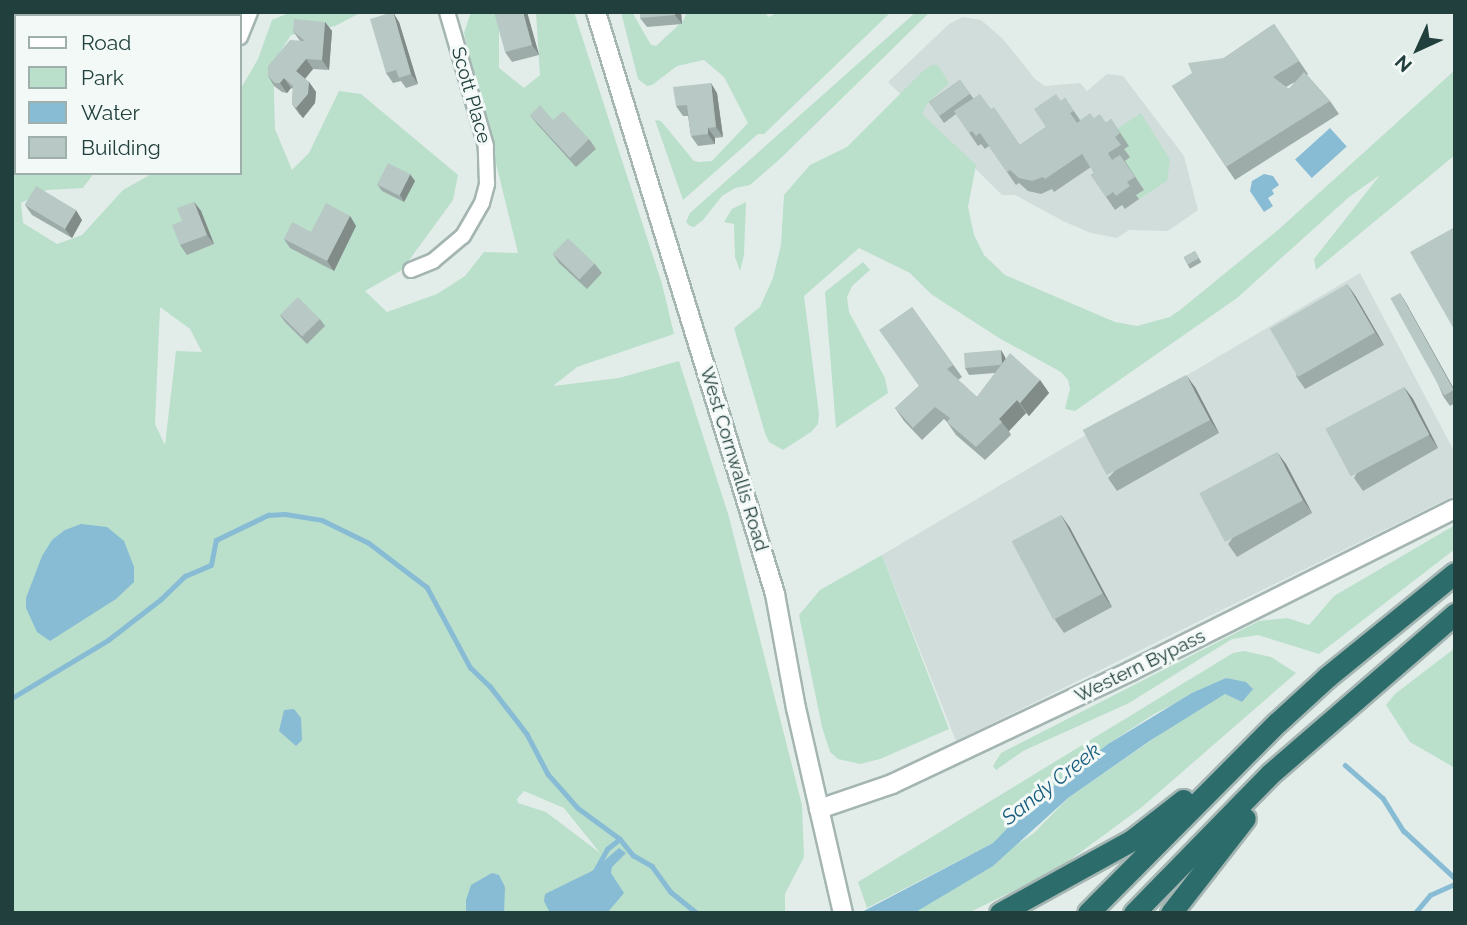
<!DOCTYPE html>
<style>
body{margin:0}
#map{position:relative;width:1467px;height:925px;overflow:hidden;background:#e2edea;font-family:Raleway,sans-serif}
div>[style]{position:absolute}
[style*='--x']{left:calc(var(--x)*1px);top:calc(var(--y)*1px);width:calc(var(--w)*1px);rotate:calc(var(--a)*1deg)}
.built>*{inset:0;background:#d1ddda}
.green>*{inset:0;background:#badfcb}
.water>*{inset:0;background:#88bcd5;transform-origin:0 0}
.stream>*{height:4.5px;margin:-2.25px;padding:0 2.25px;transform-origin:2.25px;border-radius:2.25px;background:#88bcd5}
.roads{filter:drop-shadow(2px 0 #a4b5b2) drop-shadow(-2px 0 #a4b5b2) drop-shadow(0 2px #a4b5b2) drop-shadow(0 -2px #a4b5b2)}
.minor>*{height:14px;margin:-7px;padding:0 7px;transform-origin:7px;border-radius:7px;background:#fff}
.tertiary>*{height:18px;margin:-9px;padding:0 9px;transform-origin:9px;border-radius:9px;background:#fff}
.motorway>*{height:21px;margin:-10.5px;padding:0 10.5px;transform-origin:10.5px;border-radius:10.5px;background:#2c6d6b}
.wall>*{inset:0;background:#9eaca9;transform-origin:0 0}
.shaded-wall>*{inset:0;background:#818c89}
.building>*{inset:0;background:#b8c8c4;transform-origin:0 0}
span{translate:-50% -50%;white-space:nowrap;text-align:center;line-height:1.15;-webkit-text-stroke:6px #f3f9f7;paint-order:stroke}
.street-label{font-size:19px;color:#213f3c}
.water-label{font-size:21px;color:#185c7e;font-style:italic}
.frame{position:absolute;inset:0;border:14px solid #213f3c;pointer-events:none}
.legend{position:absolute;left:14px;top:14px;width:228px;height:161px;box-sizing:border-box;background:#f3f9f7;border:2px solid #9fafac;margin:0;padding:9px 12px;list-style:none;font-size:21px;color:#213f3c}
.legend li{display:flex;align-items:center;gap:14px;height:35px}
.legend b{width:35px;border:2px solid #9fafac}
.north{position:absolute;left:1383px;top:14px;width:70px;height:70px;-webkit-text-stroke:5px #f3f9f7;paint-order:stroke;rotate:225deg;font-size:19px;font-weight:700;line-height:28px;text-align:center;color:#213f3c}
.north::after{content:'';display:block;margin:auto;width:24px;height:32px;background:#213f3c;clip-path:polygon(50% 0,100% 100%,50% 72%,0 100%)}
</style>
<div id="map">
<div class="built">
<div style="clip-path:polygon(963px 17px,981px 20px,1003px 39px,1035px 79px,1045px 86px,1080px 83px,1087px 91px,1107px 74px,1123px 76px,1184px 156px,1198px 210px,1168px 231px,1129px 230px,1117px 238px,1091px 233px,1065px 222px,1015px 195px,1002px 195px,888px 82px,949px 24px)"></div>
<div style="clip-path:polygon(1360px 273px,1455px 453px,1455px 495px,956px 741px,882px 555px)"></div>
</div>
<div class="green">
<div style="clip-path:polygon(evenodd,12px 12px,160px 12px,159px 16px,16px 16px,16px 173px,94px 173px,83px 188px,47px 190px,21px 203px,23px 223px,57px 244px,82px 235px,123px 190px,153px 173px,240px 173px,240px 90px,258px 59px,272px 20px,291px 12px,362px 12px,335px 26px,291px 35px,273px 63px,275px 129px,292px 170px,309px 153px,339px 91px,361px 94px,458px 175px,453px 200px,402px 270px,365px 291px,387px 312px,437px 294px,465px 276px,484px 252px,518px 253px,464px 33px,471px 12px,499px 12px,499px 68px,524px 88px,540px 75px,536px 12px,574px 12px,662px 284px,674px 334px,577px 367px,553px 386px,619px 378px,679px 361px,729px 517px,802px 805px,804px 857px,785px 894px,785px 913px,12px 913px,12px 12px,160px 307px,190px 329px,202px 352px,176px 351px,165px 445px,155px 424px,160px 307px,12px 12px,524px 791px,564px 808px,600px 853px,546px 812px,518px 803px,517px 799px,524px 791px)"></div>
<div style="clip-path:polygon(621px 12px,632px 12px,651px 45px,656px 46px,683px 21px,687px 12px,764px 12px,769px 17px,778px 12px,891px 12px,764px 134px,758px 134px,683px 200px,655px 120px,661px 121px,694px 161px,699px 162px,712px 161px,748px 123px,724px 77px,704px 60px,677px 66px,652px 85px,647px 86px,638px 79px)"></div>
<div style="clip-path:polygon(916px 12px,930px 12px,781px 158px,750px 185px,735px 188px,722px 196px,703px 220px,694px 227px,690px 226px,686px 222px,690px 213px)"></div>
<div style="clip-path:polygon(932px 65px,938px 65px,949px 83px,927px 104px,922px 114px,976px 165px,968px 207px,974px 235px,984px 255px,1005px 275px,1115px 322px,1137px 326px,1170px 317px,1180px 310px,1278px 230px,1455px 70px,1455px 155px,1316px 270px,1314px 259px,1380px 175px,1349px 197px,1237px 298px,1075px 411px,1065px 409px,1070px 389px,1068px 380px,1061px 372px,999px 338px,931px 294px,910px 273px,859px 248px,804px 296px,819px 414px,818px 424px,811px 432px,783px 450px,769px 442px,765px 433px,734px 328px,760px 307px,773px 278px,781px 245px,784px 195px,810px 165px,847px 147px,923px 71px)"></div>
<div style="clip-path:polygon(1141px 113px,1170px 160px,1167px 181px,1139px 199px,1136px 195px,1144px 189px,1129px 168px,1117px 166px,1129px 158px,1113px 132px)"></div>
<div style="clip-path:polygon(746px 202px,744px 255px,740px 271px,735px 257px,734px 224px,724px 222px,732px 209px)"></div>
<div style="clip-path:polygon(863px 262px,870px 270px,852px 286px,847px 297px,849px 312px,885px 378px,888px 393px,836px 428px,825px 292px)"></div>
<div style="clip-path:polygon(1455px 525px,1455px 549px,1319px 654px,1258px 635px,1232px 639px,1129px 703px,1023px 751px,996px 770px,993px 766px,1001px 753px,1259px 621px,1287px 618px,1309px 625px,1334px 596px)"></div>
<div style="clip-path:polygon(882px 555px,949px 729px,880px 759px,860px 764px,838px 759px,830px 752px,822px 727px,799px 615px,820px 590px)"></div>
<div style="clip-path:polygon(1455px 648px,1455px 768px,1410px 742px,1386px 705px,1395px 694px)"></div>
<div style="clip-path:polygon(1244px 651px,1271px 657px,1296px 673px,1142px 807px,1055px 871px,968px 913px,914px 913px,1034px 833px,1068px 798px,1199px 707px,1225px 694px,1242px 702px,1252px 688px,1226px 678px,1154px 714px,1108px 744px,1032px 804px,993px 843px,867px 908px,858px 882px,1233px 653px)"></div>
</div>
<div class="water">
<div style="left:1330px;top:128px;width:25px;height:47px;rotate:48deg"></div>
<div style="clip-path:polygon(1264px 174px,1273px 176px,1279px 185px,1272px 190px,1274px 194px,1268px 198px,1273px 206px,1264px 212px,1250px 191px,1252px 181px)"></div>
<div style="clip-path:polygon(81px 524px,107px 527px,124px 541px,134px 567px,134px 582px,116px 599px,50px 641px,37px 632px,26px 608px,26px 598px,42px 556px,52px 540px,65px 530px)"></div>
<div style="clip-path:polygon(1226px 678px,1246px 682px,1253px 689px,1242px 702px,1225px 694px,1151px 740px,1068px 798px,993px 866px,914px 913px,860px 913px,993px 843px,1031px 804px,1108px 744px,1192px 693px)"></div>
<div style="clip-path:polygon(294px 709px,301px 718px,302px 740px,296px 746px,279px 731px,284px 710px)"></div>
<div style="clip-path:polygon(619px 848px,626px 853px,612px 867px,611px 873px,624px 893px,607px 913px,550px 913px,544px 901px,545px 894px,592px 871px)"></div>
<div style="clip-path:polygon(492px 873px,499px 875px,505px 887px,504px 913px,466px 913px,466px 900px,471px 885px)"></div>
</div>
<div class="stream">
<div style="--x:12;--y:698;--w:112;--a:-31.1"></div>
<div style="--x:108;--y:640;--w:67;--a:-37.7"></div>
<div style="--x:161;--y:599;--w:33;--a:-44"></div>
<div style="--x:185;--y:576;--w:28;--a:-23"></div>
<div style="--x:211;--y:565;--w:25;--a:-79"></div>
<div style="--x:216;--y:540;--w:58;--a:-25.7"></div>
<div style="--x:268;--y:515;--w:17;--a:-3"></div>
<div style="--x:285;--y:514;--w:37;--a:9"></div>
<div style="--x:322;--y:520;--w:52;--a:26.1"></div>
<div style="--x:369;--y:543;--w:73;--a:37.2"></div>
<div style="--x:427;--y:587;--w:91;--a:61.7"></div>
<div style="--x:470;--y:667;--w:28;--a:44"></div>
<div style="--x:490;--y:686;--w:61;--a:52.4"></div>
<div style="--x:527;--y:734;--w:45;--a:62.3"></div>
<div style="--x:548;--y:774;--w:45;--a:48.6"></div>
<div style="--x:578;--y:808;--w:52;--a:36.4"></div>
<div style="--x:620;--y:839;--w:21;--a:51"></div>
<div style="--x:633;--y:855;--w:22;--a:30"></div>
<div style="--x:652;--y:866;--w:32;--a:54"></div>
<div style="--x:671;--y:892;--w:33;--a:39"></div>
<div style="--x:1345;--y:765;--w:50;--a:41"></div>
<div style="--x:1383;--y:798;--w:39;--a:58"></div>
<div style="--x:1404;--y:831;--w:69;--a:42.7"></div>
<div style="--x:595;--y:871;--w:25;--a:-61"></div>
<div style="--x:607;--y:849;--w:16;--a:-38"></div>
<div style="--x:1415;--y:913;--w:23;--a:-50"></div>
<div style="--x:1430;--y:895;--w:27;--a:-24"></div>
</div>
<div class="roads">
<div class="minor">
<div style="--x:240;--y:37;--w:27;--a:-68"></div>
<div style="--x:411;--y:270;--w:24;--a:-22"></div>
<div style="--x:433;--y:261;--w:39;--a:-40"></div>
<div style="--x:463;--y:236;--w:38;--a:-60"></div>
<div style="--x:482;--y:203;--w:20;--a:-75"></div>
<div style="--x:487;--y:184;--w:38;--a:-92"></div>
<div style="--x:486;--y:146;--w:140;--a:-106.2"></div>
</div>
<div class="tertiary">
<div style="--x:596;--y:12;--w:609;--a:72.9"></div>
<div style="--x:775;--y:594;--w:116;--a:79.6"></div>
<div style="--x:796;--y:708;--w:210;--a:77.1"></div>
<div style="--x:819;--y:809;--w:77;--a:-18.9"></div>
<div style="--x:892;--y:784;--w:264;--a:-25.3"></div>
<div style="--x:1131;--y:671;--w:362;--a:-26.6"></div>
</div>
<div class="motorway">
<div style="--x:1000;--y:913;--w:151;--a:-28.9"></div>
<div style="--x:1132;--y:840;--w:65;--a:-38.1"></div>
<div style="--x:1088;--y:913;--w:269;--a:-45.2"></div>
<div style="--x:1278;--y:722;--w:67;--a:-42.6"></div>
<div style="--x:1327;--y:677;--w:165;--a:-39.1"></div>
<div style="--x:1134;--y:913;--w:194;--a:-45.6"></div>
<div style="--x:1270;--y:774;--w:245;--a:-40.9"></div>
<div style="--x:1171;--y:913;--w:120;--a:-52.1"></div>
</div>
</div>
<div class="wall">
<div style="clip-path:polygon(527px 12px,539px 55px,512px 62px,505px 52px)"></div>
<div style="clip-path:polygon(640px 12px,681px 12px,682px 24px,647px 27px,640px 18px)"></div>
<div style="clip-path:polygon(325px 22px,332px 31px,329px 70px,313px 69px,305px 79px,309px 82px,316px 92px,315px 103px,303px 118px,299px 114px,292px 104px,293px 89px,291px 88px,287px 93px,282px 92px,274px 86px,268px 76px,300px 41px,293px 31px)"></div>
<div style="clip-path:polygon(399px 22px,418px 84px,406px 88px,401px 81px,393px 83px,386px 73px)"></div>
<div style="clip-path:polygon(evenodd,1274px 24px,1308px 74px,1307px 75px,1330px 101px,1339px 114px,1235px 180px,1172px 86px,1224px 58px,1274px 24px,1295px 82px,1289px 89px,1286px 87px,1293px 83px,1295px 82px)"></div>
<div style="clip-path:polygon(960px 80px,973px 98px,991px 109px,1020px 145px,1046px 127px,1061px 101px,1065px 98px,1080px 120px,1094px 118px,1106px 123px,1111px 119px,1129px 146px,1124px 149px,1130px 157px,1125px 161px,1144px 190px,1136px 195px,1139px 199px,1125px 209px,1122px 205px,1115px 210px,1091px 175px,1094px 173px,1091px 167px,1054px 192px,1052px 189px,1041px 194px,1028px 191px,1019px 183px,1016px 185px,989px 146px,985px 149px,981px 144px,978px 146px,956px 114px,944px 123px,929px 102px)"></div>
<div style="clip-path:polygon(717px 93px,723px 137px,715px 138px,715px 144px,698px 146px,691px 136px,688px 116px,683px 116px,676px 106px)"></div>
<div style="clip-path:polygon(530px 115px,553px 120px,589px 139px,596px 149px,576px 167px,537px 124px)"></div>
<div style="clip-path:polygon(415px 181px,404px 202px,382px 191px,377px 184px)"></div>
<div style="clip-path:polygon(194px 202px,201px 211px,214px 244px,187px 255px,180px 245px,182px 221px)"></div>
<div style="clip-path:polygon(25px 205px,82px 220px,72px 238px,32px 215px)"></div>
<div style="clip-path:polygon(350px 216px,356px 226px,334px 271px,290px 248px,284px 239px,311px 232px)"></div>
<div style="left:1195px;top:251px;width:13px;height:13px;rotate:61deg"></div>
<div style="clip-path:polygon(553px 254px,595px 264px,602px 273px,587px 289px,559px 263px)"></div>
<div style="clip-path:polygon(1347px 284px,1356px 297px,1384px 345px,1305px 389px,1296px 376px)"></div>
<div style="clip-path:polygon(1400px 293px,1406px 303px,1455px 391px,1455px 403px,1450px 406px,1443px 396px)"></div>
<div style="clip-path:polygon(912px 307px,962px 377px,958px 380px,977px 397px,995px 373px,969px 375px,965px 368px,1001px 350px,1006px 359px,1040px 380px,1049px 393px,1029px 416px,1026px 413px,1009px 431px,1011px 435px,985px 460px,956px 435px,947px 422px,944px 419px,922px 440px,904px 421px,895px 408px,919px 386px)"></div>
<div style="clip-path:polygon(280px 315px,320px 319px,325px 326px,307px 344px,285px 322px)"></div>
<div style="clip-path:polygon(1195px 387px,1219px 433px,1117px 491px,1108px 478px)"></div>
<div style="clip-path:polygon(1404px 387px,1413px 399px,1438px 448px,1363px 491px,1354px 478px)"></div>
<div style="clip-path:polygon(1286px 464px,1312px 513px,1237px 557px,1228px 544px)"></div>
<div style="clip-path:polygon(1061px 515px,1070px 528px,1112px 607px,1064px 633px,1055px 620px)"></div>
</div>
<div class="shaded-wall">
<div style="clip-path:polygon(205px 12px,215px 12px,216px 14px,215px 16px,204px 16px)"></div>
<div style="clip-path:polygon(393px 12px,399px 22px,418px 84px,411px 74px)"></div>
<div style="clip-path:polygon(523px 12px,527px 12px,539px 55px,532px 45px)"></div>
<div style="clip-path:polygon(675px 12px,681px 12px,682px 24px,675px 15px)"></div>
<div style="clip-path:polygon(325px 22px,332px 31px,329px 70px,322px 60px)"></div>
<div style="clip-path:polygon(306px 59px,313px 69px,303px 81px,296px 71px)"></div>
<div style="clip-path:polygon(284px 78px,291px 88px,287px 93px,280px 83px)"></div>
<div style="clip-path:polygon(309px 82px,316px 92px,315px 103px,303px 118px,296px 108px)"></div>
<div style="clip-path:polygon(711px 83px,717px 93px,723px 137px,716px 127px)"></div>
<div style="clip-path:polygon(708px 128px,715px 138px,715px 144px,708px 134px)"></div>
<div style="clip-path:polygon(410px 174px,415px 181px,404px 202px,400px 195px)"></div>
<div style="clip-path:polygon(194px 202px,201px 211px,214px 244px,207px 235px)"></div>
<div style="clip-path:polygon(76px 210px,82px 220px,72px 238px,65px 229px)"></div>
<div style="clip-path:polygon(350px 216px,356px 226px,334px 271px,327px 261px)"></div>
<div style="clip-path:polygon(1347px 284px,1356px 297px,1384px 345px,1375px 332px)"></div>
<div style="clip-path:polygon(1400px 293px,1406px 303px,1455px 391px,1455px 393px)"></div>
<div style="clip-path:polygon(1001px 350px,1005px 357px,1007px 372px,1002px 365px)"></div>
<div style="clip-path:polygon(1186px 375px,1195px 387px,1219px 433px,1210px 420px)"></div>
<div style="clip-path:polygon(1040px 380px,1049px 393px,1029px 416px,1020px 403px)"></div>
<div style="clip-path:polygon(1404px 387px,1413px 399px,1438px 448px,1429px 435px)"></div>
<div style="clip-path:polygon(1017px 400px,1026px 413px,1009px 431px,999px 419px)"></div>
<div style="clip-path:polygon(1277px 452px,1286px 464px,1312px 513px,1303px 500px)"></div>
<div style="clip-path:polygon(1061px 515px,1070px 528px,1112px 607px,1103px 594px)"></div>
</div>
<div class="building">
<div style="left:160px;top:12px;width:45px;height:4px"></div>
<div style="clip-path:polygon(393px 12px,411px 74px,399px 78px,396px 70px,386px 73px,370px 19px)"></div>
<div style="clip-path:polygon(494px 12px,523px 12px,532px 45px,505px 52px)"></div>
<div style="clip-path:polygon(640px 12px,675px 12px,675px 15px,640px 18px)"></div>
<div style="clip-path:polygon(294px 19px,325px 22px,322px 60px,306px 59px,296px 71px,309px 82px,308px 94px,296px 108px,292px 104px,293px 86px,284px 78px,280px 83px,275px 83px,268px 76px,268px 66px,290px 40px,305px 41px,293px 31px)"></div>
<div style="clip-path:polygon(1274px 24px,1299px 61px,1273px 77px,1289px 89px,1304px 72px,1330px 101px,1226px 167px,1172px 86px,1192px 73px,1188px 63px,1224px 58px)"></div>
<div style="left:960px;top:80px;width:17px;height:38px;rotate:54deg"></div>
<div style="clip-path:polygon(711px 83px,716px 127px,708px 128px,708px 134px,691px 136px,687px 105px,676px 106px,673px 87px)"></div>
<div style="clip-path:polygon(980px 94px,991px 109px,994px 107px,1020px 145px,1046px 127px,1034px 109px,1056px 94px,1061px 101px,1065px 98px,1074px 111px,1070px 113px,1077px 123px,1090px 113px,1094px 118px,1100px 114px,1106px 123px,1111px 119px,1120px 133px,1115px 137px,1121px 145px,1108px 153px,1112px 160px,1120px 155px,1135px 177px,1127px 182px,1130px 186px,1116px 196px,1113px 192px,1106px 197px,1091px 175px,1094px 173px,1082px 154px,1045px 179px,1043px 177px,1032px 181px,1019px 178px,1010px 170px,1007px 172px,980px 133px,976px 136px,972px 131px,969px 133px,954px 111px)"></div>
<div style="clip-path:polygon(540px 105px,553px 120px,563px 111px,589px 139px,570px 158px,530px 115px)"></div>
<div style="left:388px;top:163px;width:25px;height:24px;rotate:27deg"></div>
<div style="left:36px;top:186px;width:47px;height:22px;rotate:31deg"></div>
<div style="clip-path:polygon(194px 202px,207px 235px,180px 245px,172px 225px,182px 221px,177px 208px)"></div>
<div style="clip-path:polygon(326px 203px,350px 216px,327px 261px,284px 239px,292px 222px,311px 232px)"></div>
<div style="clip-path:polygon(1455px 227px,1455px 331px,1410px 252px)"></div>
<div style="left:568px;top:238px;width:37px;height:22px;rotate:44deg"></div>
<div style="left:1195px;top:251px;width:8px;height:13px;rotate:60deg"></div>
<div style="left:1347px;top:284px;width:56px;height:89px;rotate:60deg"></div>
<div style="left:1400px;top:293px;width:111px;height:11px;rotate:61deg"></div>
<div style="left:298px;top:297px;width:31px;height:25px;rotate:45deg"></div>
<div style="clip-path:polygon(912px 307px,953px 365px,947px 369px,977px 397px,1010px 353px,1040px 380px,1020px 403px,1017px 400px,999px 419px,1002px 422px,976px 447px,947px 422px,950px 418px,935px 407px,913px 428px,895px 408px,919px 386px,879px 330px)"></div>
<div style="clip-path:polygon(1001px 350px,1002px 363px,1000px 365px,965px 368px,964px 353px)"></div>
<div style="left:1186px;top:375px;width:51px;height:117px;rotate:62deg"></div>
<div style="left:1404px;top:387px;width:54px;height:89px;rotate:62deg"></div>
<div style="left:1277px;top:452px;width:55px;height:88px;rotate:62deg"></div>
<div style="left:1061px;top:515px;width:89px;height:56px;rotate:62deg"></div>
</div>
<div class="street-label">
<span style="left:471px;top:95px;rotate:74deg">Scott Place</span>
<span style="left:734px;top:459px;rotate:73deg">West Cornwallis Road</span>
<span style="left:1140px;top:666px;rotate:-26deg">Western Bypass</span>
</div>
<div class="water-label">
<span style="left:1051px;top:784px;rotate:-38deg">Sandy Creek</span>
</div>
<div class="frame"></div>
<ul class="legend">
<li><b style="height:9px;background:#fff"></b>Road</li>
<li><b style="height:19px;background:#badfcb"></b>Park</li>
<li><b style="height:19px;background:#88bcd5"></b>Water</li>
<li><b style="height:19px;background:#b8c8c4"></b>Building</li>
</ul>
<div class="north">N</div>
</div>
